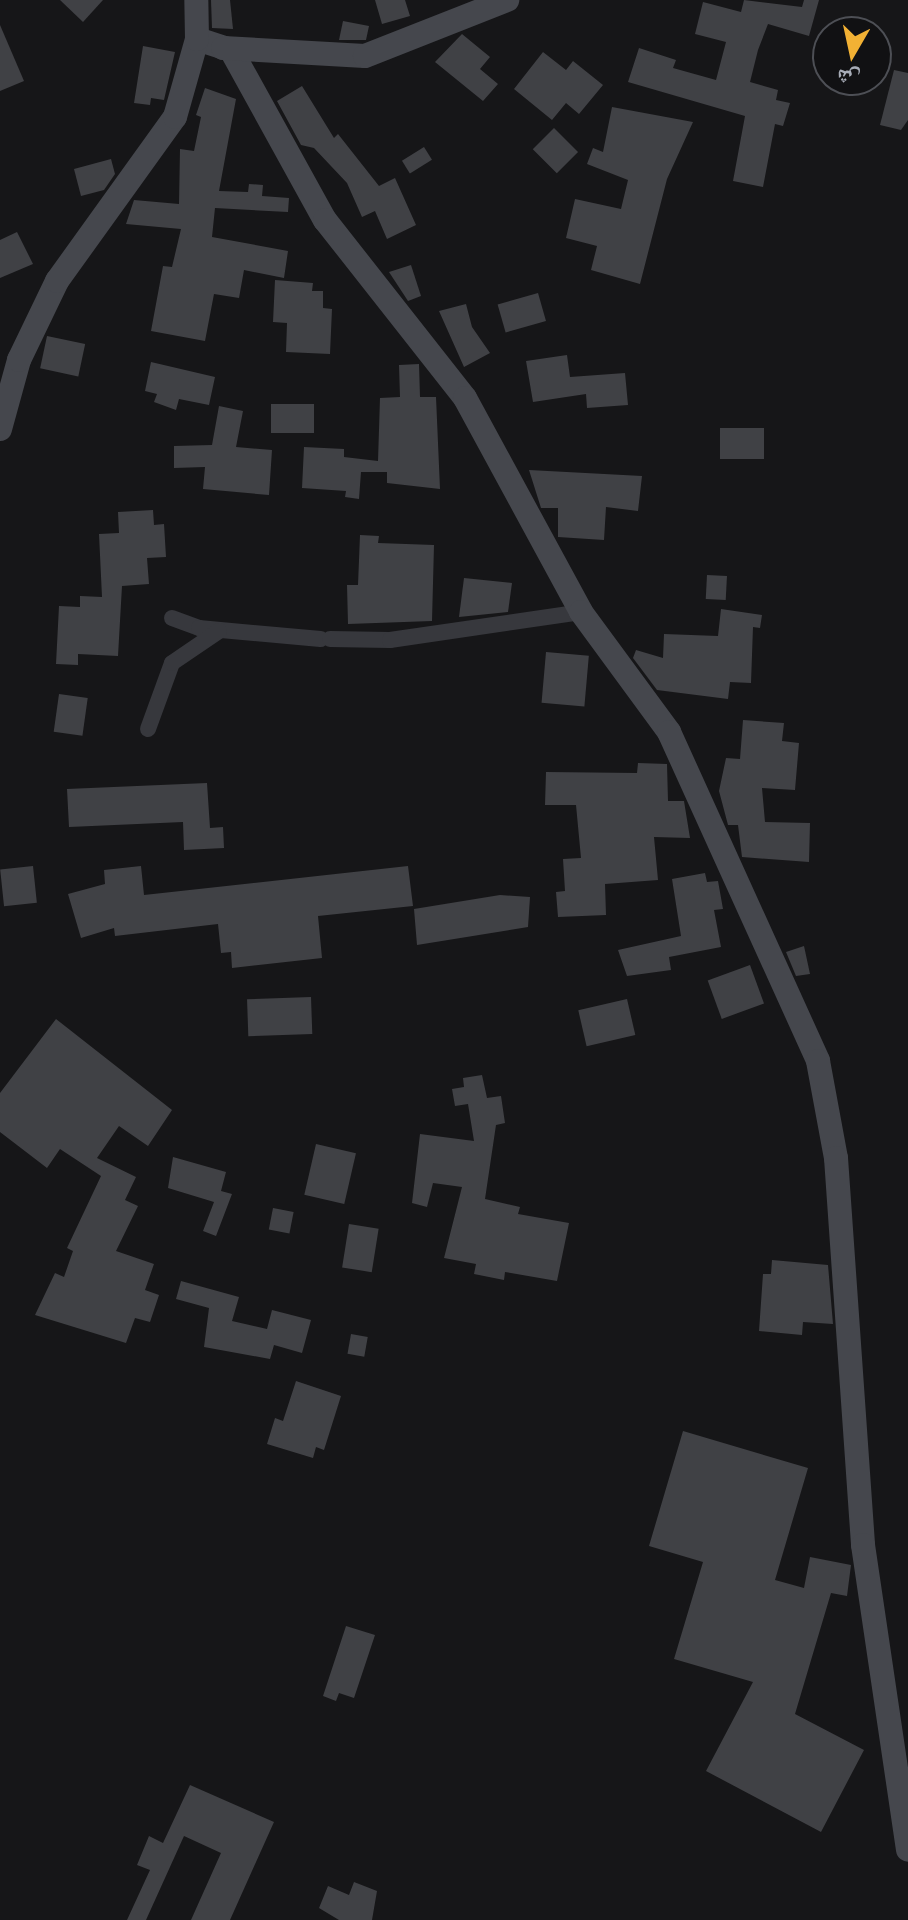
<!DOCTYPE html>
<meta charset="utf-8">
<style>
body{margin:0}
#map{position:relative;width:908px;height:1920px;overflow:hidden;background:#161618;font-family:Poppins,"Noto Naskh Arabic",sans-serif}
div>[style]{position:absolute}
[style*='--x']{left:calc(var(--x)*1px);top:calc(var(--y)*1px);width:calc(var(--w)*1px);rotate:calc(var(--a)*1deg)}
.building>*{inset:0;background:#404145;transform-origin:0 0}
.street>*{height:16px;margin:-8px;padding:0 8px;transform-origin:8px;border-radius:8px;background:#37383d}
.secondary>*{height:24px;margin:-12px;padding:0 12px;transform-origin:12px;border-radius:12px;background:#45474d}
span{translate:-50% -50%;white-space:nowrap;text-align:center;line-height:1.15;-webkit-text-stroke:7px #111113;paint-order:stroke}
.north{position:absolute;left:812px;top:16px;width:80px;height:80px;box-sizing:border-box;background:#111113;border:2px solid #4d4f55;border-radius:50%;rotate:189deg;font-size:22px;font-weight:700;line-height:32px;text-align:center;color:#a8adb8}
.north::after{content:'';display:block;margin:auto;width:28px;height:36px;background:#f2b134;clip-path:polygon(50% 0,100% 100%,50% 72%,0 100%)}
</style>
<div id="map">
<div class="building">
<div style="clip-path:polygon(60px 0,103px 0,83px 22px)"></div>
<div style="clip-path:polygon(211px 0,230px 0,233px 29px,212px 28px)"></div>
<div style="clip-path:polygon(375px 0,405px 0,410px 16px,382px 24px)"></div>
<div style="clip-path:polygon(744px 0,802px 7px,804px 0,819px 0,809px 36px,768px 24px,758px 50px,750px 82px,778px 90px,776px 100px,790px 103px,783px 126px,775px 124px,763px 187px,733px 181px,745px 116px,628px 82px,639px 48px,676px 60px,673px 68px,716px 80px,726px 42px,695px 34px,703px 2px,741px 12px)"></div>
<div style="clip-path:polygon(343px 21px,369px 26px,366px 40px,339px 40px)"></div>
<div style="clip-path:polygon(0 25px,24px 81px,0 91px)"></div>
<div style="clip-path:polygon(462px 34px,490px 57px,480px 69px,498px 84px,483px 101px,435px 62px)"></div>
<div style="clip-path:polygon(143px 46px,175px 52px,164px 100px,151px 98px,150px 105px,134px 103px)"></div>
<div style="clip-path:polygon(543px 52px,566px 70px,573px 61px,603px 85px,579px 114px,566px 103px,552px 120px,514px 89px)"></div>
<div style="clip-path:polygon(894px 70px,908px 73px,908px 120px,901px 130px,880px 125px)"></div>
<div style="clip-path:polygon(302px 86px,334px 138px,338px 134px,379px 186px,395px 178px,416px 225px,387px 239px,375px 211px,362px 217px,347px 183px,314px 148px,301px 145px,277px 101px)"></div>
<div style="clip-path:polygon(205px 88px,236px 99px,219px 191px,248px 192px,249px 184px,263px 185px,262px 196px,289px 198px,288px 212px,215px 208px,212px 237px,288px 251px,284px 278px,244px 270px,239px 298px,214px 294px,205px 341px,151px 331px,163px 266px,172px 267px,181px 229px,126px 224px,134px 200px,179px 204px,180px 149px,194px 151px,201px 117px,196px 115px)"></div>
<div style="clip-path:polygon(612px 107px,693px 122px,667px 179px,640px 284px,591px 270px,597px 246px,566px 238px,575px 199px,621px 209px,628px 180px,587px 164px,593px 148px,603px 152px)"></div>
<div style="left:554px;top:128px;width:34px;height:30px;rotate:45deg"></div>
<div style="left:424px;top:147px;width:15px;height:26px;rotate:58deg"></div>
<div style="clip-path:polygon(111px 159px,115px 174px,104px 190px,81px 196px,74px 169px)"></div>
<div style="clip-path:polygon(17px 232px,33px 264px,0 278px,0 240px)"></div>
<div style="clip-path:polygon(411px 265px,421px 296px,408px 301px,389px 272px)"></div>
<div style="clip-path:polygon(275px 280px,313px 283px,312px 291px,323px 291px,323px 308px,332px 309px,330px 354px,286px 352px,287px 323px,273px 322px)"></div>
<div style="left:538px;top:293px;width:29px;height:42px;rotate:74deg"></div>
<div style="clip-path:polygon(466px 304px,472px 327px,490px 353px,464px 367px,439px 311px)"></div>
<div style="left:47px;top:336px;width:39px;height:33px;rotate:12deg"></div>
<div style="clip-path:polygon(567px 355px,570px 377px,625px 373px,628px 405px,587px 408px,586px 394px,533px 402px,526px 361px)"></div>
<div style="clip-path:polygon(151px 362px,215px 377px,209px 405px,179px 399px,176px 410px,154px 402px,157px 394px,145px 391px)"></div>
<div style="clip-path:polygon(419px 364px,420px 397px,436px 397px,440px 489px,387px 483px,387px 472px,361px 472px,359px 499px,345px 497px,346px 491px,302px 488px,304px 447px,344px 449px,344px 457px,378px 461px,380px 398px,400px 397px,399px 365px)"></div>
<div style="left:271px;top:404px;width:43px;height:29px"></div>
<div style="clip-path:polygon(219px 406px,243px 411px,236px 447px,272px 450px,269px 495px,203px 489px,205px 467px,174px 468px,174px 446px,212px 445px)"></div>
<div style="left:720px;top:428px;width:44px;height:31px"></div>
<div style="clip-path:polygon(529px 470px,642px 476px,638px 511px,606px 507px,604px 540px,558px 537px,558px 508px,541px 508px)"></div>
<div style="clip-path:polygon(153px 510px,154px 525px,164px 524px,166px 557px,147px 558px,149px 584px,122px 586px,118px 656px,78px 654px,78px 665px,56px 664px,59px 606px,80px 607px,80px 596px,102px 597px,99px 534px,119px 533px,118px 512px)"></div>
<div style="clip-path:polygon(360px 535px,379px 536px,378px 543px,434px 545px,432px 621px,348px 624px,347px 585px,358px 585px)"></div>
<div style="left:707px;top:575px;width:20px;height:24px;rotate:3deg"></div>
<div style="clip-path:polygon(464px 578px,512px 583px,508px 612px,459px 617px)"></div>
<div style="clip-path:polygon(721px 609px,762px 615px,760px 628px,753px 627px,751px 683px,730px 682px,728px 699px,657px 690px,633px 658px,636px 650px,663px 658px,664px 634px,718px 636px)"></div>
<div style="left:546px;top:652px;width:43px;height:51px;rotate:5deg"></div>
<div style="left:59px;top:694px;width:29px;height:38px;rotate:8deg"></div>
<div style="clip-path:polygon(743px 720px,784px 723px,782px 741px,799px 743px,795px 790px,762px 788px,765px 822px,810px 823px,809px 862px,742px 857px,738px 825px,728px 825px,719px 791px,726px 758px,740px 759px)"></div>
<div style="clip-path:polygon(638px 763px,667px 764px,668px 801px,684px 801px,690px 838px,654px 837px,658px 880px,605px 884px,606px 915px,558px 917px,556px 892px,565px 891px,563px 859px,581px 858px,576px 805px,545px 805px,546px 772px,637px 773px)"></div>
<div style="clip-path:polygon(207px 783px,210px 828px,223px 827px,224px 848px,184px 850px,183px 822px,69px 827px,67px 789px)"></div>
<div style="left:33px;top:866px;width:37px;height:33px;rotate:84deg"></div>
<div style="clip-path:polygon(141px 866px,144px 895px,408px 866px,413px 906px,318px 916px,322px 958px,232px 968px,231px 952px,221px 953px,218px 924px,115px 936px,114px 928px,81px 938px,68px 894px,105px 884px,104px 870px)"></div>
<div style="clip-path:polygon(705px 873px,707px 882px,718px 881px,723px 909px,714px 910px,721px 947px,669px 957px,671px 970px,627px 976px,618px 950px,681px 936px,672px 879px)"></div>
<div style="clip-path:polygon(500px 895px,530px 897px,528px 927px,417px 945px,414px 909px)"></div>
<div style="clip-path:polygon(804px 946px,810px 974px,796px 976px,786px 952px)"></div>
<div style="left:750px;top:965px;width:41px;height:45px;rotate:70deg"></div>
<div style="left:311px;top:997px;width:37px;height:64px;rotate:88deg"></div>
<div style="left:627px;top:999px;width:37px;height:50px;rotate:77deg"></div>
<div style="clip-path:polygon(56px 1019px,172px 1110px,148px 1146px,119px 1126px,97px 1158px,136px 1177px,125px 1200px,138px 1206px,116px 1251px,154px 1264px,145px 1290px,159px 1295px,150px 1322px,135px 1318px,126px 1343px,35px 1315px,55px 1273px,64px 1277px,73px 1251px,67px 1248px,101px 1176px,60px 1149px,47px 1168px,0 1132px,0 1093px)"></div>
<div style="clip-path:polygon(482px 1075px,487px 1098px,501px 1096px,505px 1123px,496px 1125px,485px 1199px,520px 1207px,518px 1214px,569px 1223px,557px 1281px,505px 1272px,504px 1280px,474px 1274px,476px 1264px,444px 1258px,462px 1187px,433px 1183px,427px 1207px,412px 1203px,420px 1134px,474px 1141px,468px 1104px,455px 1106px,452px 1089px,464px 1087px,463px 1078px)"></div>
<div style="left:316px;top:1144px;width:41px;height:52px;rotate:13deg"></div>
<div style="clip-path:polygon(173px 1157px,226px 1172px,221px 1191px,232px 1194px,216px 1236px,203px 1231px,214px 1202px,168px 1188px)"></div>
<div style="left:273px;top:1208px;width:21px;height:22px;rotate:11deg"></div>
<div style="left:349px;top:1224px;width:30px;height:44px;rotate:9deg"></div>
<div style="clip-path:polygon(772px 1260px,828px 1265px,833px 1324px,803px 1322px,802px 1335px,759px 1331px,763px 1274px,771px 1274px)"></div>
<div style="clip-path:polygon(181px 1281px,239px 1297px,232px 1321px,267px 1329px,272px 1310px,311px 1320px,302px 1353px,274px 1345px,270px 1359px,204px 1347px,209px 1308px,176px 1299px)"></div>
<div style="left:351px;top:1334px;width:17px;height:20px;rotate:10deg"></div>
<div style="clip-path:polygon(296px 1381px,341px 1396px,324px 1450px,316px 1447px,313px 1458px,267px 1444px,275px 1418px,283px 1421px)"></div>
<div style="clip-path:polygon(683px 1431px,808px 1468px,775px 1580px,804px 1588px,810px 1557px,851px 1565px,847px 1596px,831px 1593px,795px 1714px,864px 1750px,821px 1832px,706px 1771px,753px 1682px,674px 1659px,703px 1562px,649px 1546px)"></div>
<div style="clip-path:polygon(346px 1626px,375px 1635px,354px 1698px,339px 1693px,336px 1701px,323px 1696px)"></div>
<div style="clip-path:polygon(190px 1785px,274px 1822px,230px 1920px,191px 1920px,221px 1853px,184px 1836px,146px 1920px,127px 1920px,150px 1870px,137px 1865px,149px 1836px,163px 1843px)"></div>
<div style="clip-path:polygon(354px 1882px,377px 1891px,372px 1920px,339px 1920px,319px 1908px,328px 1886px,349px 1895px)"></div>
</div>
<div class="street">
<div style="--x:172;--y:618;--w:29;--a:20"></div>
<div style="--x:199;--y:628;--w:122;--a:5.2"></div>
<div style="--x:330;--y:639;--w:60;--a:1"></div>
<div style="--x:390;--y:640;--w:193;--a:-8.3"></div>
<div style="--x:148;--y:729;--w:70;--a:-70"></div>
<div style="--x:172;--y:663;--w:57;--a:-34.2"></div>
</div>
<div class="secondary">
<div style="--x:197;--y:39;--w:36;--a:18"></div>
<div style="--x:231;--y:50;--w:194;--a:61.1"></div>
<div style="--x:325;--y:220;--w:226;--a:51.8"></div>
<div style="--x:465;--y:398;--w:243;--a:61.5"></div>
<div style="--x:581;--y:612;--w:149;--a:53.7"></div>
<div style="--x:669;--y:732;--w:361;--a:65.6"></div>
<div style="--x:818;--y:1061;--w:99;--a:79.5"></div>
<div style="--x:836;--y:1158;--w:388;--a:86"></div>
<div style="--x:863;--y:1545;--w:308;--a:81.6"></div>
<div style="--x:223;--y:48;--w:142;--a:3.2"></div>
<div style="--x:365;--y:56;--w:153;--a:-21.5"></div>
<div style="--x:0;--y:429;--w:72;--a:-74.6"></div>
<div style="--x:19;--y:360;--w:88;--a:-64.3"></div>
<div style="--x:57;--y:281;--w:202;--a:-54.3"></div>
<div style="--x:175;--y:117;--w:81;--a:-74.2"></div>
<div style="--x:197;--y:39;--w:39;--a:-91"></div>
</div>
<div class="north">ش</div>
</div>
